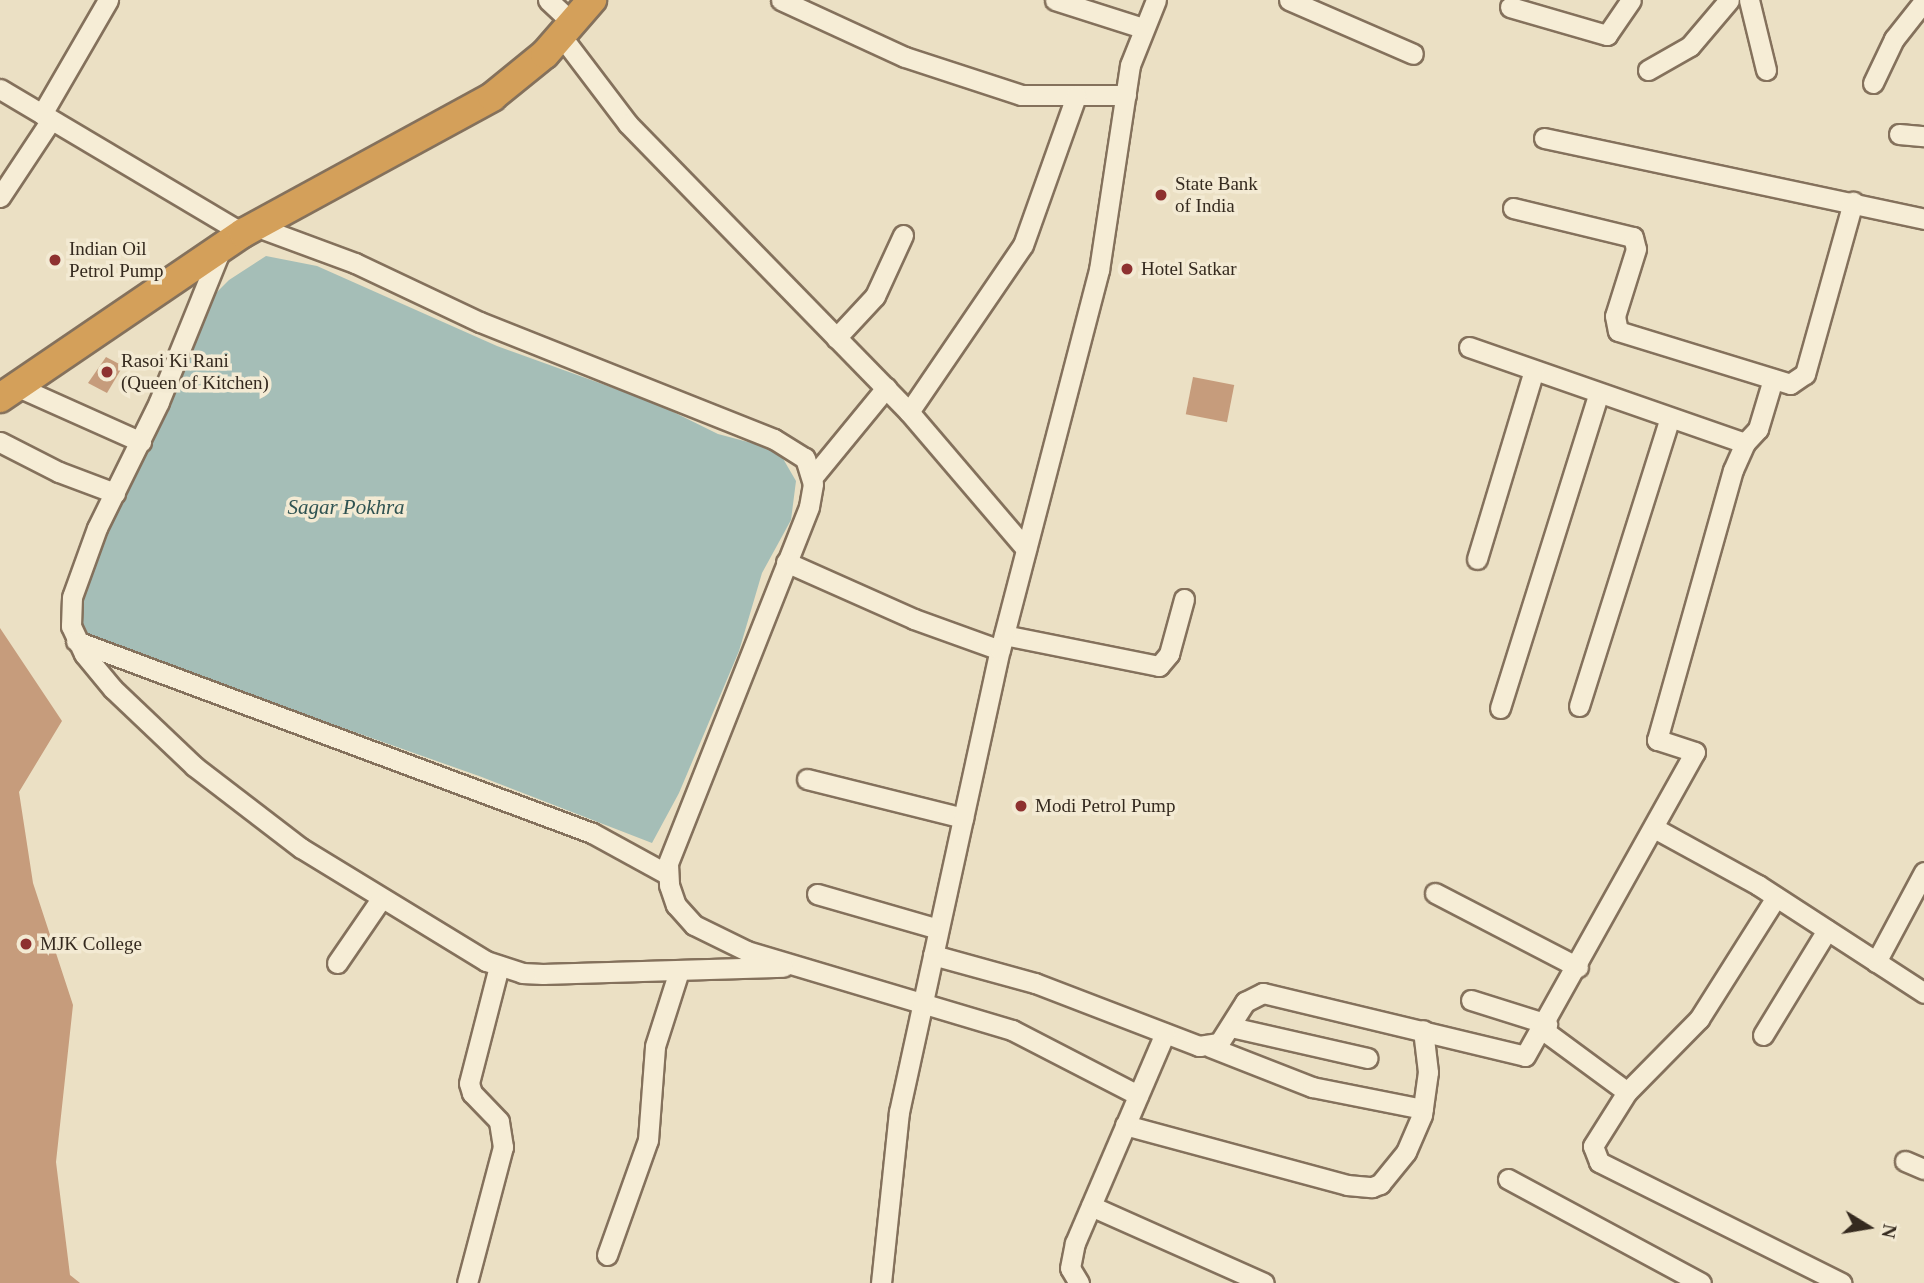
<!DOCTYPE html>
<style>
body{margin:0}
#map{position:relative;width:1924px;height:1283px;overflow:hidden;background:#ebe0c4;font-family:"Times New Roman",serif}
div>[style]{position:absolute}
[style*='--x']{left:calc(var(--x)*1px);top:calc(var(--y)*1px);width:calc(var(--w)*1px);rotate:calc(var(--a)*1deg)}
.water>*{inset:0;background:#a5beb7}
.building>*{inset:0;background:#c69c7c;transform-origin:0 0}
.roads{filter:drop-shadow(2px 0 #84715c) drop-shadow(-2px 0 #84715c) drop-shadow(0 2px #84715c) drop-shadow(0 -2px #84715c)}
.minor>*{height:19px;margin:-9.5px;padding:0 9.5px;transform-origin:9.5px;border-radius:9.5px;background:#f6edd6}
.highway>*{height:28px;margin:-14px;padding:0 14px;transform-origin:14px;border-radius:14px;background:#d4a05a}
.dots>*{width:19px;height:19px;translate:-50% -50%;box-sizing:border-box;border:4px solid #f3ead3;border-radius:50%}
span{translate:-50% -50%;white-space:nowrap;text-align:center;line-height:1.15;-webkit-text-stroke:7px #f3ead3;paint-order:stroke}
.poi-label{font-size:19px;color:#352a1f}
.left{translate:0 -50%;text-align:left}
.water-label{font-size:21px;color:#2f5352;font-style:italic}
.north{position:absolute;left:1833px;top:1192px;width:70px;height:70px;-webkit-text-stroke:5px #f3ead3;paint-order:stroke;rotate:101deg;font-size:19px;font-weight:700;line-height:28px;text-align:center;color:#352a1f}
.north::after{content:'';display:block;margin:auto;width:24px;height:32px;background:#352a1f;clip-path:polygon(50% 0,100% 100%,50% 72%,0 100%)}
</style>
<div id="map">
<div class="water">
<div style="clip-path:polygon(266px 256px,317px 266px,497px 346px,655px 403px,718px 434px,778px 450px,796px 481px,791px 520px,762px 573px,739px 651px,679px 793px,652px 843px,479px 776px,128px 652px,81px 631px,81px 595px,99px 535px,206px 303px,229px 280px)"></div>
</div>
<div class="building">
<div style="clip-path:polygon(106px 357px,123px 366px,107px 393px,88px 383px)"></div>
<div style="left:1193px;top:377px;width:42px;height:38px;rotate:11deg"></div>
<div style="clip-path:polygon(0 628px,62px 721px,19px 792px,33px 883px,73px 1005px,56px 1162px,70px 1275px,80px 1283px,0 1283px)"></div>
</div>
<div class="roads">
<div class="minor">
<div style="--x:548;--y:0;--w:34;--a:43"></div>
<div style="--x:781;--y:0;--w:136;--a:24.7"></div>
<div style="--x:905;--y:57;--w:122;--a:18.1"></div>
<div style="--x:1021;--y:95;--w:105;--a:0"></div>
<div style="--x:1055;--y:0;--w:92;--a:17.7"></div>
<div style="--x:1289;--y:0;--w:135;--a:23.5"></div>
<div style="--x:1749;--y:0;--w:72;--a:76.3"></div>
<div style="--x:1510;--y:7;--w:101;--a:16.1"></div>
<div style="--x:1607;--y:35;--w:42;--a:-55.6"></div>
<div style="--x:562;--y:37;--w:109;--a:52.8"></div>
<div style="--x:628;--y:124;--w:402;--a:45.7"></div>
<div style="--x:909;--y:412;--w:180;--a:49.5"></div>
<div style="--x:1648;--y:70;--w:48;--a:-29.7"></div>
<div style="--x:1690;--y:46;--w:60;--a:-49.7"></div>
<div style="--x:1873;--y:83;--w:49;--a:-64.5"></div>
<div style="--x:1894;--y:39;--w:48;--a:-51.7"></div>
<div style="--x:0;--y:89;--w:282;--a:30.7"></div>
<div style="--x:42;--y:114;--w:132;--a:-59.9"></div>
<div style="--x:1899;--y:134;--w:25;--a:5"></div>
<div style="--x:1544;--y:138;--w:389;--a:12"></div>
<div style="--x:0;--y:197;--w:92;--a:-56.5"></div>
<div style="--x:1513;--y:208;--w:123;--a:13.6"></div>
<div style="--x:1633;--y:237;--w:12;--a:76"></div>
<div style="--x:1636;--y:249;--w:70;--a:107.4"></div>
<div style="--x:1615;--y:316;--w:15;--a:79"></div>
<div style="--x:1618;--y:331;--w:180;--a:17.1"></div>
<div style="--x:1790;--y:384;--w:18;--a:-34"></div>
<div style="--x:1805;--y:374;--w:179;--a:-74.4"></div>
<div style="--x:255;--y:226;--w:107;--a:20.3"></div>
<div style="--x:355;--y:263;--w:138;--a:25.3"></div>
<div style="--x:480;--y:322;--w:316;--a:21.7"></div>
<div style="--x:774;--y:439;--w:36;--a:32"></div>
<div style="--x:805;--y:458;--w:27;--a:73"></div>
<div style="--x:813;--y:484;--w:23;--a:100"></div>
<div style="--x:809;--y:507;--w:384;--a:111.6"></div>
<div style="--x:668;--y:864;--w:21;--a:87"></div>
<div style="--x:669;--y:885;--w:21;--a:71"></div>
<div style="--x:676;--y:905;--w:27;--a:48"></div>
<div style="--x:694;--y:925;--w:59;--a:26.1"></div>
<div style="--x:747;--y:951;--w:277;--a:16.6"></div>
<div style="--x:1012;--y:1030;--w:142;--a:27.3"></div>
<div style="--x:221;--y:249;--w:165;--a:112.1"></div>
<div style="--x:159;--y:402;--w:140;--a:116.2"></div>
<div style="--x:97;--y:528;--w:73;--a:109.9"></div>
<div style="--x:72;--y:597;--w:29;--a:92"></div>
<div style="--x:71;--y:626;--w:31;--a:65"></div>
<div style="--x:84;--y:654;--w:45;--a:50.4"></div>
<div style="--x:113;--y:689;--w:112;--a:43.5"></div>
<div style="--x:194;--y:766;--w:135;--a:37.5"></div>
<div style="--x:301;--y:848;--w:217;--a:31.4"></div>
<div style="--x:486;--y:961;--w:38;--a:18"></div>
<div style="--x:522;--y:973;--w:21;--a:3"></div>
<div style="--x:543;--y:974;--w:240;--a:-1.7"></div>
<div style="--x:836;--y:338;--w:57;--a:-47.1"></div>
<div style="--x:875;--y:296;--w:67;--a:-65.3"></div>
<div style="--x:1469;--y:347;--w:292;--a:19.2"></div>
<div style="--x:16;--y:386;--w:137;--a:24.1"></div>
<div style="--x:909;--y:412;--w:202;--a:-55.7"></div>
<div style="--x:1023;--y:245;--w:158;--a:-70.4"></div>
<div style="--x:0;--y:442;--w:66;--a:27"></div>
<div style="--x:59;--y:472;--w:60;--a:20.6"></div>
<div style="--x:812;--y:478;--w:117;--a:-50.6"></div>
<div style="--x:1477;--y:559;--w:197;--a:-73.2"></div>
<div style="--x:786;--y:562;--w:140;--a:24"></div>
<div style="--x:914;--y:619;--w:91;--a:19.8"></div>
<div style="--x:1004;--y:635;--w:158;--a:11.3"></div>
<div style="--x:1159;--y:666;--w:16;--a:-50"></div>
<div style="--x:1169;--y:654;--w:57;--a:-74.7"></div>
<div style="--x:76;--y:641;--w:551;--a:20.41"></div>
<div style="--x:592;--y:833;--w:85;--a:28.7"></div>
<div style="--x:1579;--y:706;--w:302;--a:-72.5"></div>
<div style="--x:1500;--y:708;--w:330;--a:-72.6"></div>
<div style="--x:807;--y:779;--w:161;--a:14"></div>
<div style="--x:1654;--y:828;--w:119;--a:28.7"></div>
<div style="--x:1758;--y:885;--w:198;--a:33"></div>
<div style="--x:1435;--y:893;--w:161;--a:27.4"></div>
<div style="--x:817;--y:894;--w:126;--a:16.1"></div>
<div style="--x:933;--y:955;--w:106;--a:15.4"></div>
<div style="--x:1035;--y:983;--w:176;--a:21"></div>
<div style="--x:1199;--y:1046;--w:20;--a:-9"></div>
<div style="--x:1219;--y:1043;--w:49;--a:-57.6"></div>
<div style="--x:1245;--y:1002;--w:20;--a:-27"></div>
<div style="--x:1263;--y:993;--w:269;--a:13.5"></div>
<div style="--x:1525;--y:1056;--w:348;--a:-60.8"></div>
<div style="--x:1695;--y:752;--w:40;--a:-162"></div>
<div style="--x:1657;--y:740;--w:280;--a:-74.3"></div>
<div style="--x:1733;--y:470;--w:30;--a:-66"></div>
<div style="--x:1745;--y:443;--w:19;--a:-47"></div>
<div style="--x:1758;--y:429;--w:52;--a:-73.3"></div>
<div style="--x:1876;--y:962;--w:102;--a:-61.9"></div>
<div style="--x:337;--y:963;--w:78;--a:-55.5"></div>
<div style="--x:1471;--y:1000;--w:80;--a:17.5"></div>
<div style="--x:1231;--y:1027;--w:140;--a:12.8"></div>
<div style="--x:1543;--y:1030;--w:104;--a:36.4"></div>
<div style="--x:1627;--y:1092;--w:103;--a:-45.4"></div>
<div style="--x:1699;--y:1019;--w:144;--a:-57.7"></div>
<div style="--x:1763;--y:1035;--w:123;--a:-58.6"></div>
<div style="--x:1210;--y:1047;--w:110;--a:21.4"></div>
<div style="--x:1312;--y:1087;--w:113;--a:11.2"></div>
<div style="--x:1627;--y:1092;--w:64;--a:122.2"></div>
<div style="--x:1593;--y:1146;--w:17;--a:69"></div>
<div style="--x:1599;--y:1162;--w:271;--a:26.5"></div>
<div style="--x:1125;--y:1125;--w:230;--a:15.1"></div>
<div style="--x:1347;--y:1185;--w:25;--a:5"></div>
<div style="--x:1372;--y:1187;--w:9;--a:-21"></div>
<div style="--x:1380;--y:1184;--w:41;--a:-50.9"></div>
<div style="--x:1406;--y:1152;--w:40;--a:-66.6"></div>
<div style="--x:1422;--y:1115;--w:43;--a:-82.1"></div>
<div style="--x:1428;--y:1072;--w:42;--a:-96.8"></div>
<div style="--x:1905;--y:1161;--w:21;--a:23"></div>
<div style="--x:1508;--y:1179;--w:219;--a:28.3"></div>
<div style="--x:1091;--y:1206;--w:189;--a:24"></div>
<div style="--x:607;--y:1255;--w:122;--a:-70.4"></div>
<div style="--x:648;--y:1140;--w:94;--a:-85.7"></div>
<div style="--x:655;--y:1046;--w:79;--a:-72.3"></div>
<div style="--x:467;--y:1283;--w:141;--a:-75.2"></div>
<div style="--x:503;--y:1147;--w:26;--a:-99"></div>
<div style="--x:499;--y:1121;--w:39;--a:-134"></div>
<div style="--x:472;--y:1093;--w:10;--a:-107"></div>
<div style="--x:469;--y:1083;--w:121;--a:-75.6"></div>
<div style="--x:881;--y:1283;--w:172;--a:-84"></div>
<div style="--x:899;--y:1112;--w:473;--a:-77.7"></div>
<div style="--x:1000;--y:650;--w:393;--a:-75.4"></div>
<div style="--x:1099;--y:270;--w:207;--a:-81.4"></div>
<div style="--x:1130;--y:65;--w:70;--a:-68.2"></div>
<div style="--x:1079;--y:1283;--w:17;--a:-121"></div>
<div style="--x:1070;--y:1268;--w:25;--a:-79"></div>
<div style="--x:1075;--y:1243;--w:228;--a:-66.8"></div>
</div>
<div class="highway">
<div style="--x:0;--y:398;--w:294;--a:-34.2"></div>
<div style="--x:243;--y:233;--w:284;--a:-28.6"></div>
<div style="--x:492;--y:97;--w:68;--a:-39.1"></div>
<div style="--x:545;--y:54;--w:72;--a:-49"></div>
</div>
</div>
<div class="dots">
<div style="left:1161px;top:195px;background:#8e3130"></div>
<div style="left:55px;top:260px;background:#8e3130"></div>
<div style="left:1127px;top:269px;background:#8e3130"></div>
<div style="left:107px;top:372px;background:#8e3130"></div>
<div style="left:1021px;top:806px;background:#8e3130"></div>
<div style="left:26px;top:944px;background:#8e3130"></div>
</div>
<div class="poi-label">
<span class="left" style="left:1175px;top:195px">State Bank<br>of India</span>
<span class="left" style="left:69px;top:260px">Indian Oil<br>Petrol Pump</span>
<span class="left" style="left:1141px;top:269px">Hotel Satkar</span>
<span class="left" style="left:121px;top:372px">Rasoi Ki Rani<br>(Queen of Kitchen)</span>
<span class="left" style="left:1035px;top:806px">Modi Petrol Pump</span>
<span class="left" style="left:40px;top:944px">MJK College</span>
</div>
<div class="water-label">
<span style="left:346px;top:507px">Sagar Pokhra</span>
</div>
<div class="north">N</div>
</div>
